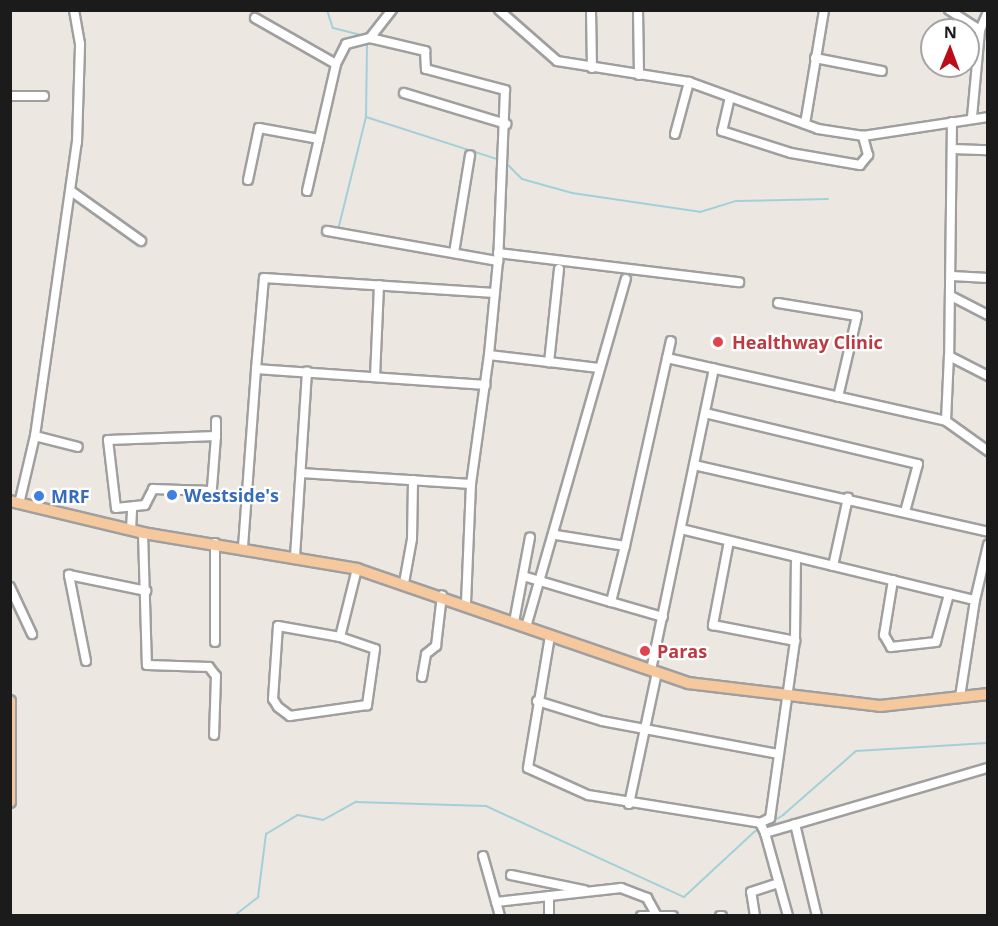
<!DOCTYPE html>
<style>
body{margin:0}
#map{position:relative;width:998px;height:926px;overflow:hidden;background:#ece8e1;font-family:"Open Sans",sans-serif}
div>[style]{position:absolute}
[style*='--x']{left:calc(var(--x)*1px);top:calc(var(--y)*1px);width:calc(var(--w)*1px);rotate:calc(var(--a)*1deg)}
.stream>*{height:2px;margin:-1px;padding:0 1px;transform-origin:1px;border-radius:1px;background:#a3d0d8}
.roads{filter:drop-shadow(2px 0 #9f9f9f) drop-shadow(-2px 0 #9f9f9f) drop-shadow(0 2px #9f9f9f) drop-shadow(0 -2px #9f9f9f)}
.minor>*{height:8px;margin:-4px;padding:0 4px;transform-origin:4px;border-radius:4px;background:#fff}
.major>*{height:10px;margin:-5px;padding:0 5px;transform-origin:5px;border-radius:5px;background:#f6c89d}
.dots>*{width:16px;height:16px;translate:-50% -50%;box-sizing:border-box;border:3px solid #fff;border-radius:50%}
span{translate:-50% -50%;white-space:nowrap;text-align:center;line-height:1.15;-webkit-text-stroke:4.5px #fff;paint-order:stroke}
.health-label{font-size:18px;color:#be3a42;font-weight:700}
.left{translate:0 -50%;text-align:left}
.shop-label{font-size:18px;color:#366cbe;font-weight:700}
.frame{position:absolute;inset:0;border:12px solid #1b1b1b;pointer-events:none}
.north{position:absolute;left:920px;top:18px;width:60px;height:60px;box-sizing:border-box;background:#fff;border:2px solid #a4a4a4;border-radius:50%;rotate:1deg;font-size:16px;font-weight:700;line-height:24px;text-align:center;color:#1b1b1b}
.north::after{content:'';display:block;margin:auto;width:21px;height:27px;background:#bb0c1a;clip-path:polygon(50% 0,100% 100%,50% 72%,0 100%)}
</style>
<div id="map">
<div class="stream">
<div style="--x:327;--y:10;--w:19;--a:72"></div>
<div style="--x:333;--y:28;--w:32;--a:14"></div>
<div style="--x:366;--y:117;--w:141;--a:17.8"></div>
<div style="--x:505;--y:162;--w:24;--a:45"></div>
<div style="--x:522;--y:179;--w:52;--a:15.6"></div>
<div style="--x:572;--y:193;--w:129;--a:8.4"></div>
<div style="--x:700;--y:212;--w:38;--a:-17"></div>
<div style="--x:736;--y:201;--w:92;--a:-1.2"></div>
<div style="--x:339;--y:226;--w:112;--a:-76.1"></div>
<div style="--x:366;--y:117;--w:76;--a:-89.2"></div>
<div style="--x:234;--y:916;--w:31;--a:-38"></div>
<div style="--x:258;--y:897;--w:64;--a:-82.8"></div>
<div style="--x:266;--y:834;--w:37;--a:-31"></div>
<div style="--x:298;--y:815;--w:25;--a:11"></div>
<div style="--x:323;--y:820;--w:38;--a:-29"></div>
<div style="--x:356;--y:802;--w:130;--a:1.8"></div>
<div style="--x:486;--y:806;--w:218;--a:24.7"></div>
<div style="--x:684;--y:897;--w:96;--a:-42.9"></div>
<div style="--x:754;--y:832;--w:34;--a:-30"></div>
<div style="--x:783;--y:815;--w:97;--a:-41.2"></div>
<div style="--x:856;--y:751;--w:132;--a:-3.5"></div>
</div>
<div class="roads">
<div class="minor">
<div style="--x:499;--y:10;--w:77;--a:41.3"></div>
<div style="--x:557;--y:61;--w:134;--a:9"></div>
<div style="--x:689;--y:82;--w:137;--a:20"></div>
<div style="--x:818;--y:129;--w:46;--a:8.8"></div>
<div style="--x:863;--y:136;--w:126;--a:-8.6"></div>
<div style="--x:591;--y:10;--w:58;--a:89"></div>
<div style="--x:638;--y:10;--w:65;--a:89.1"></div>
<div style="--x:949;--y:10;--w:37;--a:33"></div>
<div style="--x:255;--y:18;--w:93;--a:29.6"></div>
<div style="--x:336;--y:64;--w:22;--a:-63"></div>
<div style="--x:346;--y:44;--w:25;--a:-14"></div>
<div style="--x:370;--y:38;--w:36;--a:-52"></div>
<div style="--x:370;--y:38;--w:57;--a:13.3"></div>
<div style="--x:425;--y:51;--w:18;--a:87"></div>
<div style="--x:426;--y:69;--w:82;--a:14.9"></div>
<div style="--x:505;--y:90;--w:171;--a:92.3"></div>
<div style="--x:815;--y:58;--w:68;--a:11"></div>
<div style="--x:404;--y:93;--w:107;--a:16.9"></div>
<div style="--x:10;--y:96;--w:34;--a:0"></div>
<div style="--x:730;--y:97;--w:35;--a:103"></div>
<div style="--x:722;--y:131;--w:72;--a:17.7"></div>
<div style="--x:791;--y:153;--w:70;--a:9.9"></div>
<div style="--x:860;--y:165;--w:13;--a:-51"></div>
<div style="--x:868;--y:155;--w:20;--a:-105"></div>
<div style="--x:972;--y:117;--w:87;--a:-84.7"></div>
<div style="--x:980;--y:30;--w:20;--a:-66"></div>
<div style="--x:952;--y:122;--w:234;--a:90.7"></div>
<div style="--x:949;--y:356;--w:44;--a:27.1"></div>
<div style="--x:805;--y:124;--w:116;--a:-80.5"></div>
<div style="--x:675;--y:134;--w:54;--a:-74.9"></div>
<div style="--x:952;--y:149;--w:36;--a:2"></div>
<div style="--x:248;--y:180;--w:53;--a:-78.1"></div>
<div style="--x:259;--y:128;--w:61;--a:10.4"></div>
<div style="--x:71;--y:191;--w:86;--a:35.5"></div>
<div style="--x:307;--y:191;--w:130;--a:-77.1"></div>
<div style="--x:327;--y:231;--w:174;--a:10"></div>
<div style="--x:498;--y:261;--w:94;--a:95.5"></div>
<div style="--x:489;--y:355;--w:60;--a:6.7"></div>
<div style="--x:454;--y:253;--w:99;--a:-80.7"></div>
<div style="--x:498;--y:253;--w:243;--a:6.9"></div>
<div style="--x:559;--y:269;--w:94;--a:96.1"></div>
<div style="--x:549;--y:362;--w:50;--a:6.8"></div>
<div style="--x:952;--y:276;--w:36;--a:3"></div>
<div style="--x:951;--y:296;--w:42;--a:27.2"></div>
<div style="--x:778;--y:303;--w:80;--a:9.3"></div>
<div style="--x:857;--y:316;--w:83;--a:103.2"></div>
<div style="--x:667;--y:358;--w:286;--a:12.7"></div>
<div style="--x:946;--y:421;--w:52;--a:35.5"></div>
<div style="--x:256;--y:369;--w:91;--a:-85"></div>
<div style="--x:264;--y:278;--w:231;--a:3.7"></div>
<div style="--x:375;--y:377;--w:92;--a:-87.5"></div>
<div style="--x:705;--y:413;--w:219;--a:13.5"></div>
<div style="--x:918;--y:464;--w:50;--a:105.2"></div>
<div style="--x:946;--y:421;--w:65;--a:-87.4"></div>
<div style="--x:35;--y:436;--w:44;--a:14.3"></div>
<div style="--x:216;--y:436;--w:108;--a:177.9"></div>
<div style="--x:108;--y:440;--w:68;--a:83.3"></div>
<div style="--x:116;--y:508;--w:29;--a:-6"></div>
<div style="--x:145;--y:505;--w:18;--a:-63"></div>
<div style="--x:153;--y:489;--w:58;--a:2"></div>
<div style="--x:211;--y:491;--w:3;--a:-72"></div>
<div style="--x:212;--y:488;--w:52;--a:-85.6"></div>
<div style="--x:216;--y:436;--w:15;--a:-90"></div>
<div style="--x:694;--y:465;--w:302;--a:12.8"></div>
<div style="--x:301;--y:473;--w:170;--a:3.7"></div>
<div style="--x:471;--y:484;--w:130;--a:-82.1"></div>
<div style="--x:19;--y:504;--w:70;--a:-76.8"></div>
<div style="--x:35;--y:436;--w:297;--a:-81.9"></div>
<div style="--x:77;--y:142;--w:98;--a:-88.2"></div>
<div style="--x:80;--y:44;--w:35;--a:-100"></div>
<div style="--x:681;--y:529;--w:302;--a:13.6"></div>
<div style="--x:975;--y:600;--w:98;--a:98.8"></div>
<div style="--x:131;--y:530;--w:21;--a:-87"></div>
<div style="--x:143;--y:533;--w:132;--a:88.3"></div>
<div style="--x:147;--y:665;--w:62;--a:1.8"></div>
<div style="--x:209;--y:667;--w:11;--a:52"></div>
<div style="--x:216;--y:676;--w:59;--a:91.9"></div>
<div style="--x:556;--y:535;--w:70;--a:9.1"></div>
<div style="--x:625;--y:546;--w:210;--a:-77.4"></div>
<div style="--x:729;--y:541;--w:86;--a:100.8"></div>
<div style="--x:713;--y:625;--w:84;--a:11"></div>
<div style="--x:215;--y:543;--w:99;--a:90"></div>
<div style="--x:243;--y:547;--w:178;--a:-85.8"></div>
<div style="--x:256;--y:369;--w:230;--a:4"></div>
<div style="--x:295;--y:557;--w:186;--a:-86.3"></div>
<div style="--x:796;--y:557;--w:84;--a:90.7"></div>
<div style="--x:795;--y:641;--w:179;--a:98"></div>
<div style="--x:770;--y:818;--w:11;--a:153"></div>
<div style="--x:760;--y:823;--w:11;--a:63"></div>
<div style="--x:765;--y:833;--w:232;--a:-16.3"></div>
<div style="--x:833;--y:566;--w:70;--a:-77.6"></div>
<div style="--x:523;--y:576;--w:92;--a:16.5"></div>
<div style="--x:611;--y:602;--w:58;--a:-76"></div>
<div style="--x:893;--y:580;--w:56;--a:99.3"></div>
<div style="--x:884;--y:635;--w:14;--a:60"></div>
<div style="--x:891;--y:647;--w:45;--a:-6.3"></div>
<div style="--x:936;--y:642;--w:50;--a:-74.8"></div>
<div style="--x:404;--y:583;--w:45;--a:-79.7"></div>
<div style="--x:412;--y:539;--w:59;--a:-89"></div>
<div style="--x:10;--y:587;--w:52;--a:64.9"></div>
<div style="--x:975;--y:600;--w:57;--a:-76.7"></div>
<div style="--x:611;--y:602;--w:54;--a:16.1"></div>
<div style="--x:466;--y:603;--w:119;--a:-87.6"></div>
<div style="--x:514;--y:622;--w:86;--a:-79.3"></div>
<div style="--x:278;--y:626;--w:63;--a:10.1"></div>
<div style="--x:340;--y:637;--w:37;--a:19"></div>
<div style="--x:375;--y:649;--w:57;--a:98.1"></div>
<div style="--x:367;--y:705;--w:78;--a:171.9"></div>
<div style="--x:290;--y:716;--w:15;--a:-143"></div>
<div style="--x:278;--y:707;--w:9;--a:-122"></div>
<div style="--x:273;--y:699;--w:73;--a:-86.1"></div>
<div style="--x:526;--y:627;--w:362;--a:-74"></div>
<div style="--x:550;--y:636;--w:134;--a:99.5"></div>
<div style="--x:528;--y:768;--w:66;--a:24.2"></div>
<div style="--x:588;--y:795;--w:174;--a:9.2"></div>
<div style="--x:340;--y:637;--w:70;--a:-76"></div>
<div style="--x:86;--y:661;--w:88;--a:-101.2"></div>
<div style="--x:69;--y:575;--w:79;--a:11.7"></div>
<div style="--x:651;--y:670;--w:308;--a:-78.2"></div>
<div style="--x:422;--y:677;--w:23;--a:-80"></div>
<div style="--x:426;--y:654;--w:13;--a:-39"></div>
<div style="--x:436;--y:646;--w:51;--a:-83.3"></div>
<div style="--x:537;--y:701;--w:68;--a:17.1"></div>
<div style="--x:602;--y:721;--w:180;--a:10.6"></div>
<div style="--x:629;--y:804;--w:135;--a:-78"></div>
<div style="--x:795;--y:824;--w:95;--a:76.6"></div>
<div style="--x:765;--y:833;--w:86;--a:74.5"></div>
<div style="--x:483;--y:856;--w:62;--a:74.2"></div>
<div style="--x:511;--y:875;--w:75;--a:11.6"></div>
<div style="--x:549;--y:896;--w:20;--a:90"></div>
<div style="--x:496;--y:902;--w:126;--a:-6.4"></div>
<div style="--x:621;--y:888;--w:28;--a:21"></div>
<div style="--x:647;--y:898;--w:18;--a:61"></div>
<div style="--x:641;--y:916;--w:32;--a:0"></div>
<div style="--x:720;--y:916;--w:2;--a:0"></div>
<div style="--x:755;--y:916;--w:24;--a:-99"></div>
<div style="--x:751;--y:892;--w:29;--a:-18"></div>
</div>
<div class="major">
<div style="--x:10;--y:501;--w:137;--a:13.5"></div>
<div style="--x:143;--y:533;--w:217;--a:9.5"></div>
<div style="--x:357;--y:569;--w:350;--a:19"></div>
<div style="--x:688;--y:683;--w:193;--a:6.8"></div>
<div style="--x:880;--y:706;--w:109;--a:-6.3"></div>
<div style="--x:10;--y:701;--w:101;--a:90"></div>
</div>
</div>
<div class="dots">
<div style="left:718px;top:342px;background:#e0444e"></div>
<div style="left:172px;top:495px;background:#3f7fe0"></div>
<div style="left:39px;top:496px;background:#3f7fe0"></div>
<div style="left:645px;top:651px;background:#e0444e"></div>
</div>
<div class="health-label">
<span class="left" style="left:732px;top:342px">Healthway Clinic</span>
<span class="left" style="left:657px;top:651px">Paras</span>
</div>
<div class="shop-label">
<span class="left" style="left:184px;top:495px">Westside's</span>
<span class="left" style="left:51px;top:496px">MRF</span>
</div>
<div class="frame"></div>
<div class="north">N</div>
</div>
